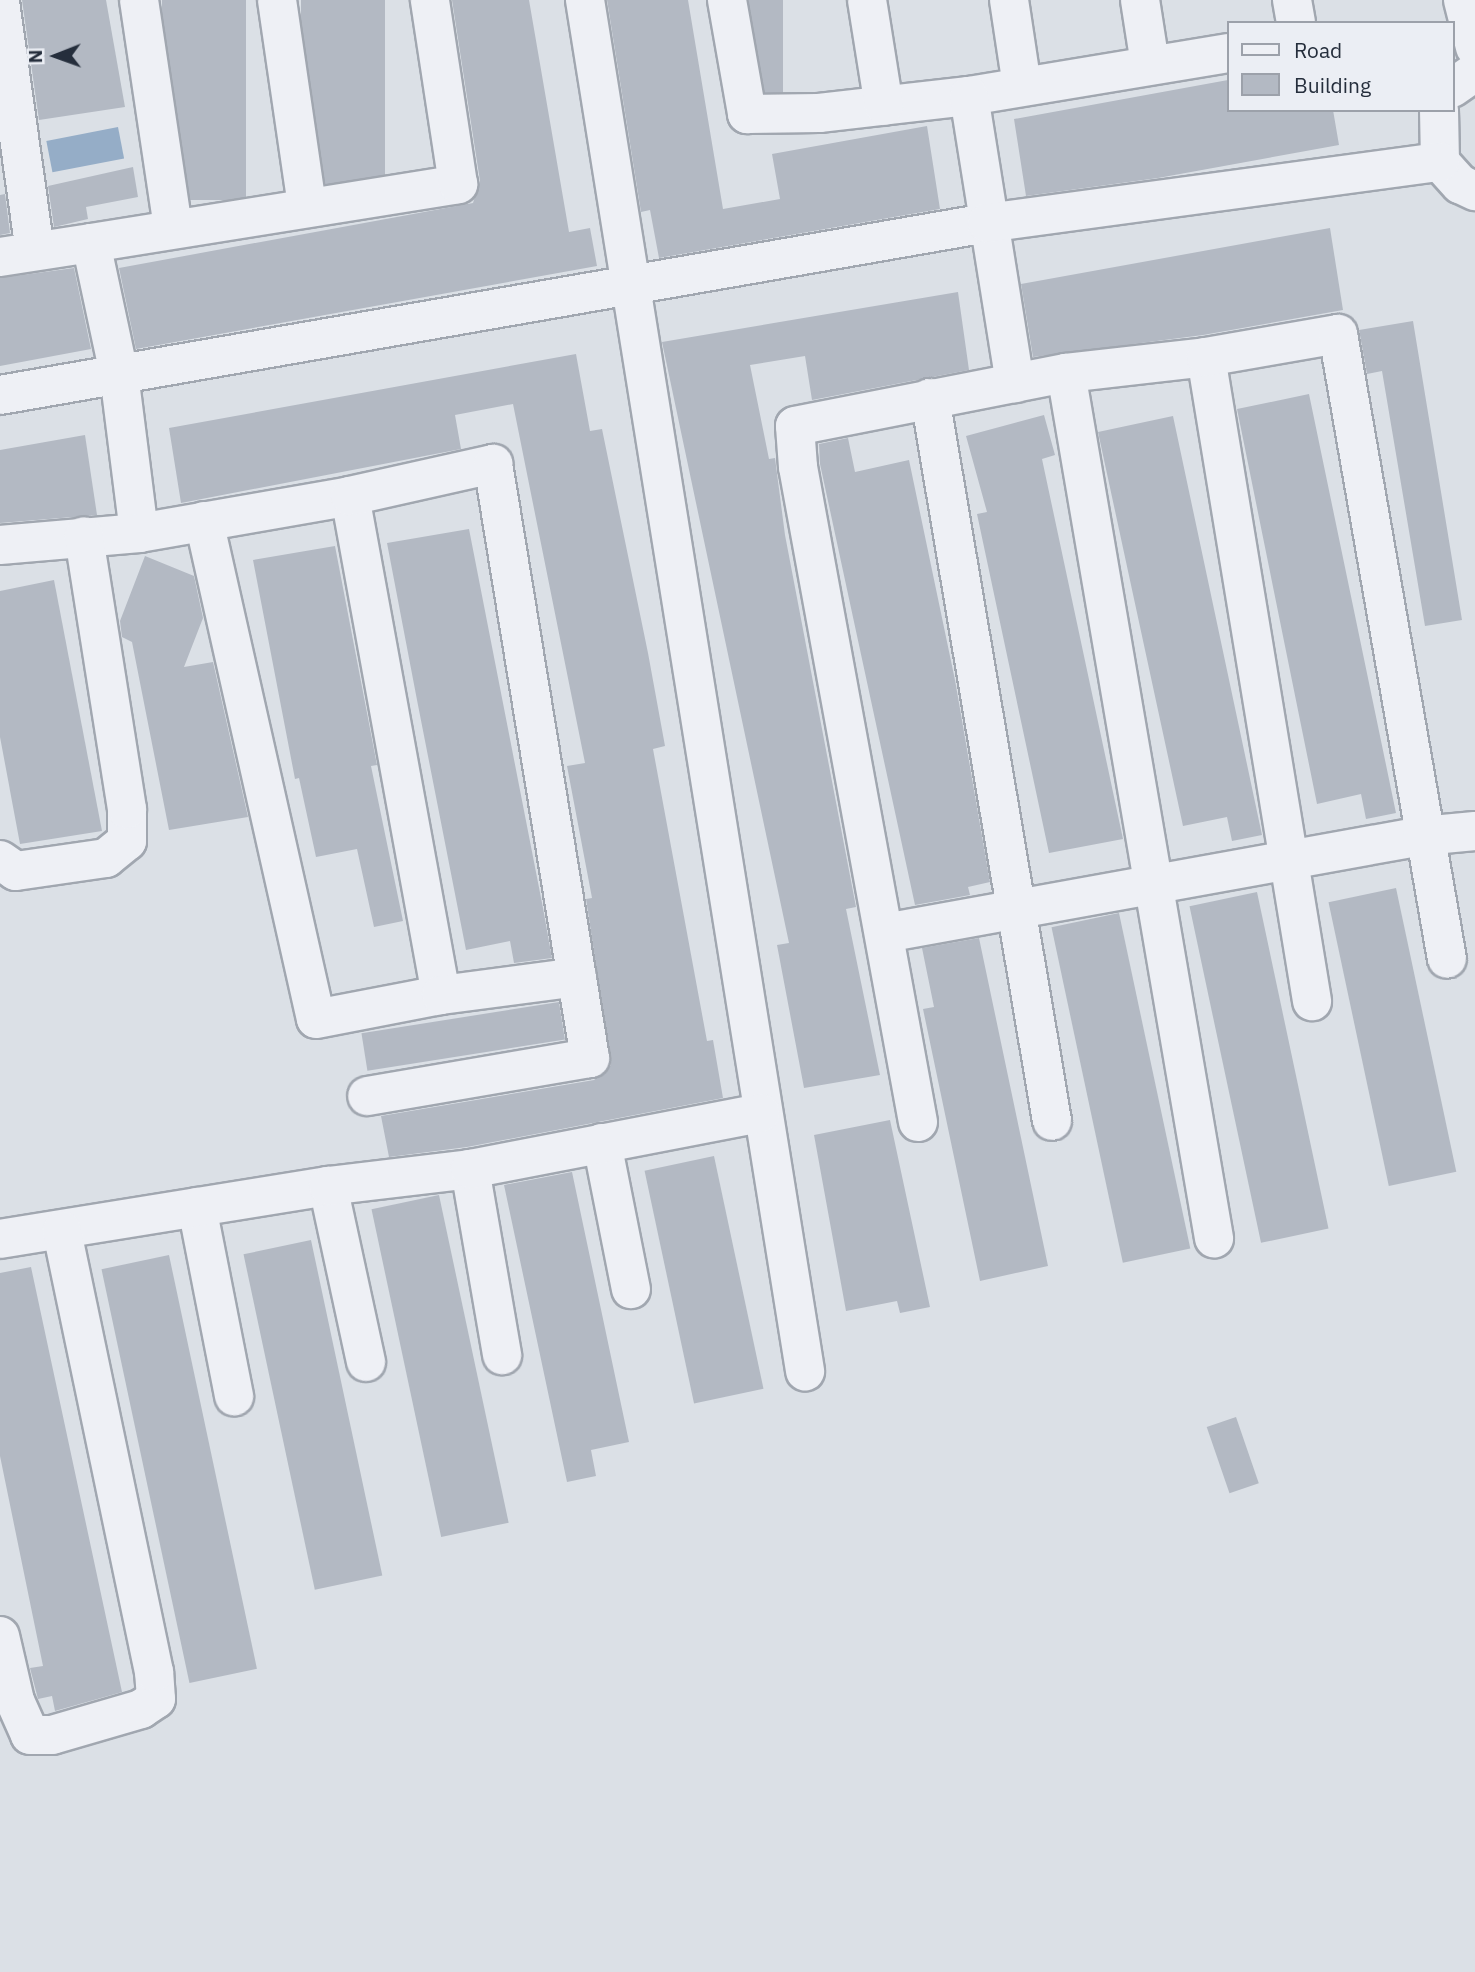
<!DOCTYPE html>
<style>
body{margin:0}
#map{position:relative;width:1475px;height:1972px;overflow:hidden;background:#dbe0e6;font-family:"IBM Plex Sans",sans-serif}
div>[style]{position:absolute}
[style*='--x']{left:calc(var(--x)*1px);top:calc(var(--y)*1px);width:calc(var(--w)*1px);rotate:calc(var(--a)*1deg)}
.water>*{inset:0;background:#95adc7;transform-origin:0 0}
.building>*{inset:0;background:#b3b9c3;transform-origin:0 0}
.roads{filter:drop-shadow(2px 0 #a1a7b0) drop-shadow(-2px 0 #a1a7b0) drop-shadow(0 2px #a1a7b0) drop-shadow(0 -2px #a1a7b0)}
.minor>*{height:38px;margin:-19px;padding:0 19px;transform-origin:19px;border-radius:19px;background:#eef0f5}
span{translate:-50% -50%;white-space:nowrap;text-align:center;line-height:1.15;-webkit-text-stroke:5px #ebeef4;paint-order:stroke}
.legend{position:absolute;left:1227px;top:21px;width:228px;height:91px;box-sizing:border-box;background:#ebeef4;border:2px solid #9ca1aa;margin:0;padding:9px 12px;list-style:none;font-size:21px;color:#252e3c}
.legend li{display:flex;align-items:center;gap:14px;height:35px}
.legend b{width:35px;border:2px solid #9ca1aa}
.north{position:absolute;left:21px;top:21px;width:70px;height:70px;-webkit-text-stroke:5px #ebeef4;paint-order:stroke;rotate:269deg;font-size:19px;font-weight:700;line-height:28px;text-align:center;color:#252e3c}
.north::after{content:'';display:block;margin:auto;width:24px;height:32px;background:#252e3c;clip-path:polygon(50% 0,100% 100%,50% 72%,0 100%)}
</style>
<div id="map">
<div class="water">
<div style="left:118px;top:127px;width:32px;height:73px;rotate:79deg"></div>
</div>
<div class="building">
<div style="clip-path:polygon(22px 0,106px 0,125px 107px,39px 120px)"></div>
<div style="left:162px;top:0;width:84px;height:200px"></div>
<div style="left:301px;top:0;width:84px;height:185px"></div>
<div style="clip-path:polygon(452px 0,529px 0,569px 232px,590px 228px,597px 266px,136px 349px,119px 268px,473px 203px,480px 181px)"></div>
<div style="clip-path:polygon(607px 0,688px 0,723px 209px,780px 199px,772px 154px,927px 126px,940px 209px,659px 258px,650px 210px,641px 212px)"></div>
<div style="left:749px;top:0;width:34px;height:93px"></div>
<div style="clip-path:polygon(1228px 80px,1228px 110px,1333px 110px,1339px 145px,1158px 178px,1026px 196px,1014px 119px)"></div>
<div style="clip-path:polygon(133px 167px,138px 197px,86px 207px,88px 219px,54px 227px,48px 186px)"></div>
<div style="clip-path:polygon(5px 194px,10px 233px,0 235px,0 195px)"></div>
<div style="clip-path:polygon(1330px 228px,1343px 310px,1203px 335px,1033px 357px,1021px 284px)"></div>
<div style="clip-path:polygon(74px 268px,91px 349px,0 366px,0 278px)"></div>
<div style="clip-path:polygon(958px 292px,969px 370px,812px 400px,805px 356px,750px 365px,769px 459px,775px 458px,785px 535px,856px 907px,846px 909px,880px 1075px,804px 1088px,777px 945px,789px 943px,662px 342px)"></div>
<div style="clip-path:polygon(1413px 321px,1462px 620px,1425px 626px,1382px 371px,1367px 374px,1359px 330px)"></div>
<div style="clip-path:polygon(576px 354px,590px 431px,602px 429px,648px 653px,665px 746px,653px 749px,707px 1041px,713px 1040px,723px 1098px,467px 1147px,389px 1157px,381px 1116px,594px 1080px,611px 1065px,586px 899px,592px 898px,567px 766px,585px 763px,513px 404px,455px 415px,461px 449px,181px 503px,169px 428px)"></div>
<div style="clip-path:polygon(1309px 394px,1396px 813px,1366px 819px,1361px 794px,1317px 804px,1237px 409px)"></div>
<div style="clip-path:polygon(1044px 415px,1055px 455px,1042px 459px,1123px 839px,1049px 853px,977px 514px,987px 512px,966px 436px)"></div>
<div style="clip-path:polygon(1173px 416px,1262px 835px,1232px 841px,1227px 817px,1183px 826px,1098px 432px)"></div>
<div style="clip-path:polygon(85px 435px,97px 515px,0 523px,0 450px)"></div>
<div style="clip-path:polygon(848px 438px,855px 472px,909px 460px,955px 680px,990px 882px,968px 887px,970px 895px,915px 905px,820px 464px,819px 444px)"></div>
<div style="clip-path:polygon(469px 529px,543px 908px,552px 958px,514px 963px,510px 941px,466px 950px,417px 700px,387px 543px)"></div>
<div style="clip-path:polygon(335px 546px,377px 765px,371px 766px,403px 921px,374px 927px,357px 849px,316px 857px,299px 778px,295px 779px,253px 560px)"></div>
<div style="clip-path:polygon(145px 556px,194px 576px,203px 618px,184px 667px,213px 662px,248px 817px,169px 830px,132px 642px,122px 637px,120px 621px)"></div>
<div style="clip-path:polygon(54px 580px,102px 831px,20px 844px,0 737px,0 591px)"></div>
<div style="left:1396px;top:888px;width:290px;height:69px;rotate:78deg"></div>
<div style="left:1257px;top:892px;width:344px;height:69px;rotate:78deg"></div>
<div style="left:1119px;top:913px;width:343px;height:69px;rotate:78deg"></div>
<div style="clip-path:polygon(979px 938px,1048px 1266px,980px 1281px,923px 1009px,934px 1007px,922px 948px)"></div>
<div style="left:559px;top:1002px;width:38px;height:200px;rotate:81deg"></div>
<div style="clip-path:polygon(890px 1120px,930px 1307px,900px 1313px,897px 1301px,846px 1311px,814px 1135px)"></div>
<div style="left:714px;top:1156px;width:238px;height:71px;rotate:78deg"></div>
<div style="clip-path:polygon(572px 1172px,629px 1442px,591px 1450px,596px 1476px,567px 1482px,504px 1185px)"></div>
<div style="left:439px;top:1195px;width:335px;height:69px;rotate:78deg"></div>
<div style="left:311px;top:1240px;width:343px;height:69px;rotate:78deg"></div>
<div style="left:169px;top:1255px;width:423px;height:69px;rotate:78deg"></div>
<div style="clip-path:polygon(31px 1267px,122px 1692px,55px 1711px,52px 1696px,38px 1699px,30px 1668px,43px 1666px,0 1456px,0 1273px)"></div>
<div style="left:1236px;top:1417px;width:70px;height:31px;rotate:71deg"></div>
</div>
<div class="roads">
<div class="minor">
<div style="--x:139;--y:0;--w:231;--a:81.5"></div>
<div style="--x:277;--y:0;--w:208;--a:81.7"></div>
<div style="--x:585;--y:0;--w:1389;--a:80.88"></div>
<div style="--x:727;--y:0;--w:116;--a:80"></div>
<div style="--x:747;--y:114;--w:72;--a:-0.8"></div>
<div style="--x:819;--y:113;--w:151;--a:-6.5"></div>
<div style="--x:969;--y:96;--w:263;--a:-9.4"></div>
<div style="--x:867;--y:0;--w:107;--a:80.9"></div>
<div style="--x:1009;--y:0;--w:87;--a:81.4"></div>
<div style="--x:1140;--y:0;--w:65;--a:81.1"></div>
<div style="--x:1292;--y:0;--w:23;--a:80"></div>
<div style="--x:1463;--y:0;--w:49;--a:75.7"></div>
<div style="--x:0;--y:2;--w:251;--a:82"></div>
<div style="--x:1452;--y:88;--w:28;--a:-35"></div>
<div style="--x:969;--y:96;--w:291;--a:80.9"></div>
<div style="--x:1439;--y:110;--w:52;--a:88.9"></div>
<div style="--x:1440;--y:162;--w:30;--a:48"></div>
<div style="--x:1460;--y:184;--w:17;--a:25"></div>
<div style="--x:91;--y:243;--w:372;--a:-9.1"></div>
<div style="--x:458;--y:184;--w:186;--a:-98.7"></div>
<div style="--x:0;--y:257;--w:92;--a:-8.7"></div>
<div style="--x:91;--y:243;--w:134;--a:77.9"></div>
<div style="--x:119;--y:374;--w:160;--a:82.8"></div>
<div style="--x:1206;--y:357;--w:653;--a:80.65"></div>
<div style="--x:1066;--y:373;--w:878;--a:80.29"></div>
<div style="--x:0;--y:395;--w:1002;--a:-9.89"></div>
<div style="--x:987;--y:223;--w:457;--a:-7.7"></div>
<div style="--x:930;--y:398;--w:733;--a:80.42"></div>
<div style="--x:350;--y:496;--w:507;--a:79.66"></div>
<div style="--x:204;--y:521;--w:510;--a:77.33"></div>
<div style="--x:316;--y:1019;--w:127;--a:-10.9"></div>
<div style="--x:441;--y:995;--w:137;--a:-7.5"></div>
<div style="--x:0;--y:545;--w:140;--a:-4.9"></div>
<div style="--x:139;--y:533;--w:214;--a:-9.9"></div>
<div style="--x:350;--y:496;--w:147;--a:-12.6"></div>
<div style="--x:493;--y:464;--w:602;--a:80.73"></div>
<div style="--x:590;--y:1058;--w:226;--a:170.3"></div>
<div style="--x:0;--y:860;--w:19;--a:35"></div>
<div style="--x:16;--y:871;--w:91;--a:-8.2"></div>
<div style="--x:106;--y:858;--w:27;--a:-39"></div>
<div style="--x:127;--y:841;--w:32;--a:-90"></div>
<div style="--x:127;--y:809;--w:276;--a:-99"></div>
<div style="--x:885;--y:933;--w:546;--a:-10.24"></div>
<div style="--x:1422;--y:836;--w:53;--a:-5.4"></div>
<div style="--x:918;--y:1122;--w:666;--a:-100.38"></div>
<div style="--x:798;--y:467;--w:41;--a:-94.2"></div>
<div style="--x:795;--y:426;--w:276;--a:-11.1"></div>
<div style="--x:1066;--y:373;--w:141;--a:-6.5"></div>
<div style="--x:1206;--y:357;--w:134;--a:-9.9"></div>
<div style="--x:1338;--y:334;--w:634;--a:80.11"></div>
<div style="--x:602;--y:1143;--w:149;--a:78.8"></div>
<div style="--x:470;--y:1169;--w:189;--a:80.2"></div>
<div style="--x:328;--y:1186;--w:180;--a:77.8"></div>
<div style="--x:197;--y:1207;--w:193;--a:78.9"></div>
<div style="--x:0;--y:1239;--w:332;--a:-9.2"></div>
<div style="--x:328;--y:1186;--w:143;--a:-6.8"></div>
<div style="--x:470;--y:1169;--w:296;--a:-10.9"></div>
<div style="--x:0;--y:1636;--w:67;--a:77"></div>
<div style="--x:15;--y:1701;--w:37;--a:66"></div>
<div style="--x:30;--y:1735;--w:22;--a:0"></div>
<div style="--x:52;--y:1735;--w:93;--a:-16.3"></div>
<div style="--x:141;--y:1709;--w:18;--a:-34"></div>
<div style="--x:156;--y:1699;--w:27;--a:-94"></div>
<div style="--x:154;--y:1672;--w:451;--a:-101.8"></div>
</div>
</div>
<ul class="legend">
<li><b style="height:9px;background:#eef0f5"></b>Road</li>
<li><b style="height:19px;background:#b3b9c3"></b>Building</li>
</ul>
<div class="north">N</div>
</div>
